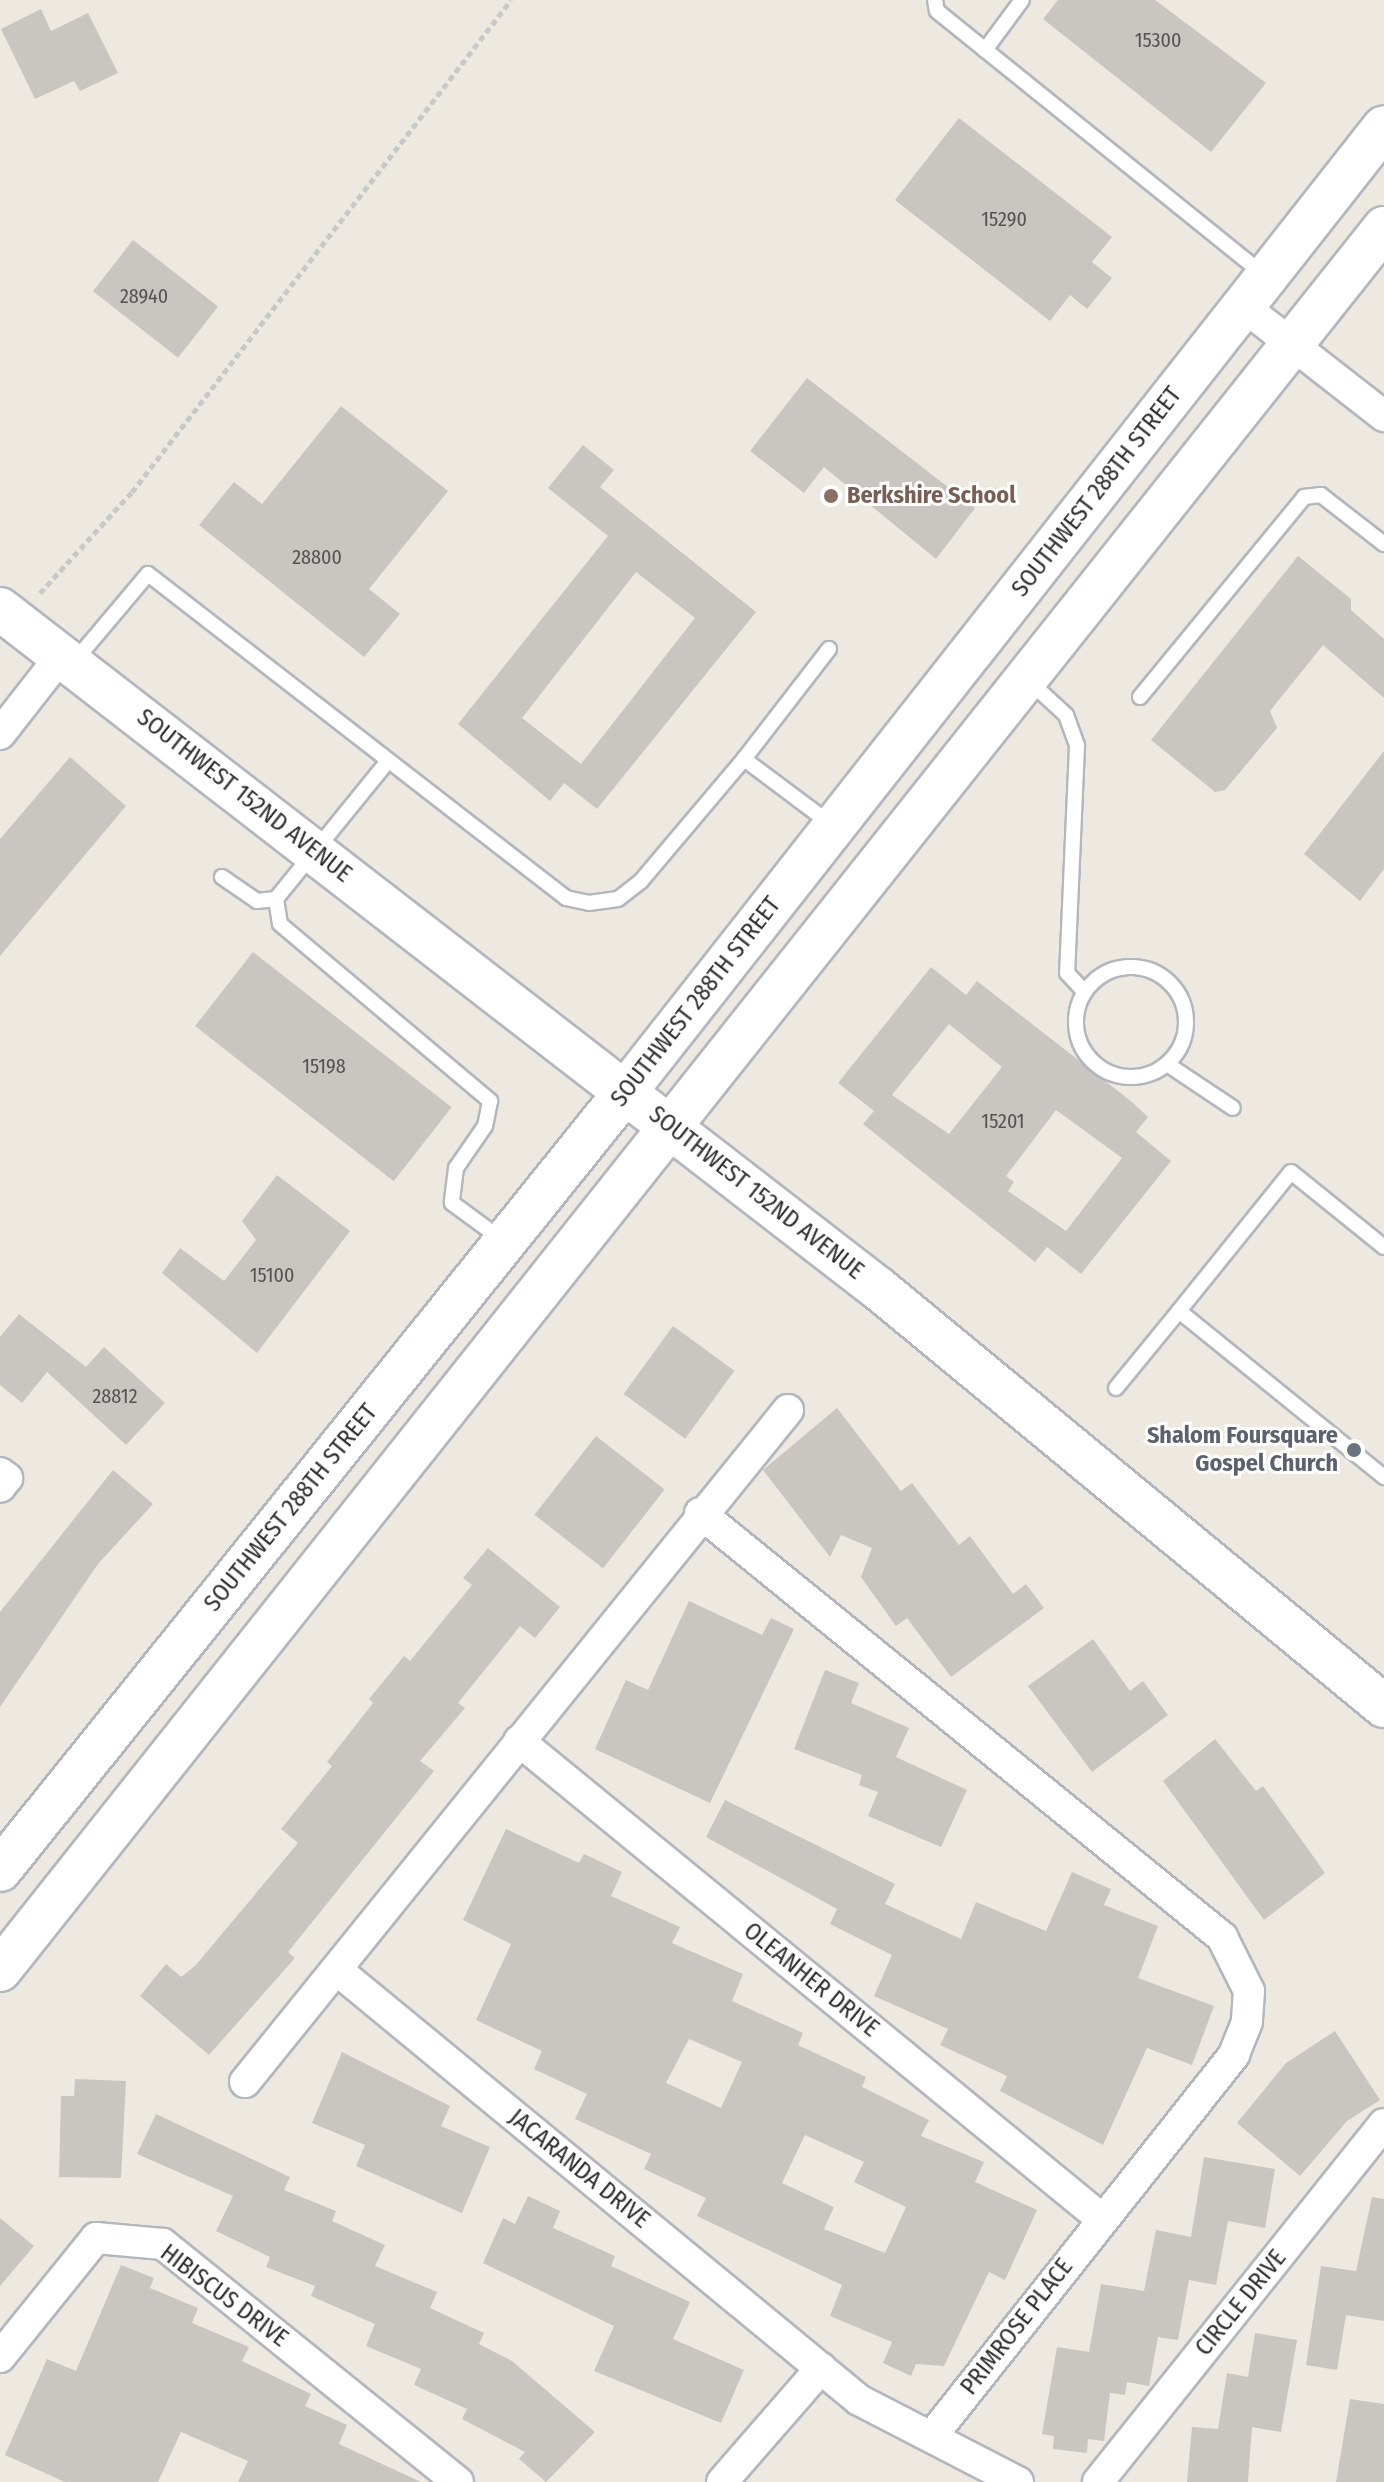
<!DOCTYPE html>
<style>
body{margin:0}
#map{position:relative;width:1384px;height:2482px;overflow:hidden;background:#ede9e1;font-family:"Fira Sans Condensed",sans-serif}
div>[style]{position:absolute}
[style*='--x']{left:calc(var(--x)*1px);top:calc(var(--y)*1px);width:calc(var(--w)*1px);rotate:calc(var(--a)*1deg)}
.building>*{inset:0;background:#c9c5c0;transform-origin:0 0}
.path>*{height:5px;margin-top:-2.5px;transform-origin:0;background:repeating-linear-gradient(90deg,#c8c8c8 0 6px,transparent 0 10px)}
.roads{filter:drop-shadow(2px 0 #b4b6bf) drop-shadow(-2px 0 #b4b6bf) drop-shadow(0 2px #b4b6bf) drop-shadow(0 -2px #b4b6bf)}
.lane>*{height:14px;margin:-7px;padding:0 7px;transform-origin:7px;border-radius:7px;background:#fff}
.lane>.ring{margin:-7px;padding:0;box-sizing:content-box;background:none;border:14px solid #fff;border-radius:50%}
.street>*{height:30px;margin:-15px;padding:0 15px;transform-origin:15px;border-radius:15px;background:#fff}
.secondary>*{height:42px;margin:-21px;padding:0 21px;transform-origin:21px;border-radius:21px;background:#fff}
.dots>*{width:22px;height:22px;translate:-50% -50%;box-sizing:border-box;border:4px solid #fff;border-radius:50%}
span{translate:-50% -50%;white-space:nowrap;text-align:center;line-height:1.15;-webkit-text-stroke:6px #fff;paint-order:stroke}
.number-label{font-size:20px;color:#545352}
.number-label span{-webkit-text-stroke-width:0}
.street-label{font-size:24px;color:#2d2d2d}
.education-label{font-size:24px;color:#785e54;font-weight:700}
.left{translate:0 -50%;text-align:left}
.worship-label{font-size:24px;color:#5b616d;font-weight:700}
.right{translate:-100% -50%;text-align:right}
</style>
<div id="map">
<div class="building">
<div style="clip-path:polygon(1058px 0,1155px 0,1266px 83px,1211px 152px,1043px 19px)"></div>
<div style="clip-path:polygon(41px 9px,51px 31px,88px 13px,118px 73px,80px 91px,74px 81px,35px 99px,1px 29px)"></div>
<div style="clip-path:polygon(959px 118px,1112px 237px,1092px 262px,1112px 278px,1087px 309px,1070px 295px,1050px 321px,895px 200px)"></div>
<div style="left:133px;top:240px;width:108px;height:65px;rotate:38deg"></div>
<div style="clip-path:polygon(807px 378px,975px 508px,936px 559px,824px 467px,804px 493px,750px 451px)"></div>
<div style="clip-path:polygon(341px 406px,448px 491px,369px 589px,400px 614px,364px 657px,199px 525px,234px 482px,262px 504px)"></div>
<div style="clip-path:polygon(evenodd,583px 445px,614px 470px,600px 487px,756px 612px,597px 809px,564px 783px,550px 801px,458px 724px,608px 536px,548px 488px,583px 445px,636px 572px,695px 618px,581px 764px,522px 718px,636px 572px)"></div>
<div style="clip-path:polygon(1298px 556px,1351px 599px,1351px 610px,1384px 639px,1384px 698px,1323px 645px,1270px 711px,1277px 728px,1225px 790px,1215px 792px,1151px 740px)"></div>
<div style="clip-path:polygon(1384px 751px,1384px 869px,1360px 901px,1304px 854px)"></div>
<div style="clip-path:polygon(70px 757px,126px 806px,0 956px,0 839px)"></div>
<div style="left:253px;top:952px;width:252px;height:94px;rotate:38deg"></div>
<div style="clip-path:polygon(evenodd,931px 967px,966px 995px,977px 981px,1132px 1102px,1148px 1117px,1136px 1132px,1171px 1161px,1081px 1274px,1047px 1247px,1035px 1262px,863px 1124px,874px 1111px,838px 1083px,931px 967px,949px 1024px,1002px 1067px,949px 1134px,892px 1095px,949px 1024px,931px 967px,1056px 1110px,1122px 1158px,1066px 1231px,1008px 1191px,1014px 1182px,1006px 1176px,1056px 1110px)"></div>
<div style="clip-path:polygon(277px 1175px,350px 1231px,257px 1353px,162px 1273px,180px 1248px,224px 1281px,256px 1240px,242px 1221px)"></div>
<div style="clip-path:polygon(19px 1314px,86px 1367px,104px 1347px,165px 1403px,126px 1445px,47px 1372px,22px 1403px,0 1385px,0 1337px)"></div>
<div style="left:673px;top:1326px;width:76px;height:84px;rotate:36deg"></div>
<div style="clip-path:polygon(837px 1408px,901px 1491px,912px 1483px,959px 1545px,970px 1536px,1013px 1594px,1026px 1584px,1044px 1608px,951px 1677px,907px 1618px,896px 1626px,861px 1577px,872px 1548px,841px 1535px,830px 1557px,763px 1470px)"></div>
<div style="left:596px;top:1436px;width:87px;height:100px;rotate:38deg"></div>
<div style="clip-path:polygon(113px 1470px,153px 1504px,98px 1564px,0 1707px,0 1612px)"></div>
<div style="clip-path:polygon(488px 1548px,560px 1607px,535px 1638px,520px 1626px,458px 1703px,465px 1708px,420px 1761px,434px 1771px,288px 1952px,295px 1958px,209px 2055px,140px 1996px,166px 1964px,181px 1977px,195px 1966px,298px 1843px,281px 1829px,332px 1766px,327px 1762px,373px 1703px,369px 1699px,404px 1656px,410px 1661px,472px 1585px,463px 1578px)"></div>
<div style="clip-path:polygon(689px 1601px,762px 1635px,771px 1618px,794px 1629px,710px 1803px,595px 1749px,626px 1680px,648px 1690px)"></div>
<div style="clip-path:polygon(1093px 1639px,1130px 1691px,1143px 1681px,1168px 1715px,1092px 1772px,1028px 1686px)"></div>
<div style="clip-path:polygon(825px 1670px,859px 1683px,851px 1703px,909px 1728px,896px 1757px,967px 1790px,941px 1847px,868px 1816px,878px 1792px,859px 1785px,862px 1775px,794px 1749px)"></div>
<div style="clip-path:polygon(1215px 1739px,1256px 1791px,1263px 1786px,1325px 1873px,1264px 1920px,1163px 1781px)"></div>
<div style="clip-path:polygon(725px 1800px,895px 1884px,885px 1904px,961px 1939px,976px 1902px,1046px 1931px,1072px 1872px,1111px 1889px,1104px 1905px,1158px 1926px,1138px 1978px,1214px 2006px,1192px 2065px,1147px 2048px,1103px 2145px,1000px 2091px,1007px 2076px,940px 2045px,948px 2029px,874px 1996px,892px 1955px,830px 1924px,837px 1909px,706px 1837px)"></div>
<div style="clip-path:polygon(evenodd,506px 1829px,579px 1863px,584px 1854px,622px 1872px,611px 1896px,680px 1927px,672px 1943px,743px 1974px,732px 2001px,803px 2033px,798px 2045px,866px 2077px,862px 2087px,929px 2120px,921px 2136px,984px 2162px,975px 2182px,1037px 2210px,1005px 2280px,989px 2272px,944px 2366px,916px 2364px,911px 2376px,883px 2363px,892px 2342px,830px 2316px,842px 2285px,697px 2216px,706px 2198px,644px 2169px,651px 2154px,575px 2119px,587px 2094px,534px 2069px,542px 2051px,476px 2020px,511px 1944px,463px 1920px,506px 1829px,689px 2039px,742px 2062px,721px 2108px,666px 2083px,689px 2039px,506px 1829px,805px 2135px,864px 2162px,854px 2182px,906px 2207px,885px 2253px,824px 2229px,834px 2207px,782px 2183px,805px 2135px)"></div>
<div style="clip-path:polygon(1335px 2031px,1380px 2100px,1347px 2121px,1300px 2176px,1237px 2123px,1286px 2063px)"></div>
<div style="clip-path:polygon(342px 2052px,450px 2106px,441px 2126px,490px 2147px,462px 2213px,356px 2166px,365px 2145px,312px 2123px)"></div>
<div style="clip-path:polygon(75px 2079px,126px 2081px,121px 2178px,59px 2177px,61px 2096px,74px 2096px)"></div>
<div style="clip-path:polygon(156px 2114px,290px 2177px,284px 2190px,336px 2211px,332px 2221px,385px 2245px,375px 2266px,437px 2292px,430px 2308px,484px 2333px,479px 2344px,512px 2361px,595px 2432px,546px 2482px,519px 2459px,525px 2452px,462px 2419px,467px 2409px,414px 2385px,421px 2369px,366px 2346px,375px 2324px,311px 2296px,315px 2286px,266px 2267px,270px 2257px,216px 2231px,233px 2196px,137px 2154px)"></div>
<div style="clip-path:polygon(1204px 2157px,1275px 2169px,1265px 2228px,1228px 2221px,1216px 2285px,1189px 2280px,1178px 2340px,1158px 2337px,1149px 2386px,1127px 2382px,1125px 2395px,1110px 2393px,1104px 2441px,1088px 2439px,1087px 2453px,1053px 2449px,1054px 2436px,1042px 2434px,1057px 2347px,1089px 2352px,1101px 2284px,1144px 2291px,1156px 2230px,1191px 2237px)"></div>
<div style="clip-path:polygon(528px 2196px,560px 2211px,553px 2228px,615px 2256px,611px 2266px,690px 2302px,673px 2339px,744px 2370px,721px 2423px,594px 2371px,614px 2326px,483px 2263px,503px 2218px,515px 2224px)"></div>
<div style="clip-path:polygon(1372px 2197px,1384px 2199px,1384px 2321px,1346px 2315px,1337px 2370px,1306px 2365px,1321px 2266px,1356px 2271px)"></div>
<div style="clip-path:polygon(0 2218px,34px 2246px,0 2286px)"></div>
<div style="clip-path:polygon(121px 2265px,154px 2278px,150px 2288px,198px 2308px,192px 2323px,249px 2347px,242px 2361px,311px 2394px,305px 2406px,347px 2425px,339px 2444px,421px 2482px,238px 2482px,248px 2461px,181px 2432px,158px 2482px,65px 2482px,5px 2455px,47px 2359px,76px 2371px)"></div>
<div style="clip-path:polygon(1255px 2333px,1297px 2340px,1281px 2432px,1252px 2427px,1248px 2482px,1187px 2482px,1192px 2427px,1218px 2429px,1227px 2373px,1248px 2377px)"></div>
<div style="clip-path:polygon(1350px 2399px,1384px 2404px,1384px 2482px,1336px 2482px)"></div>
</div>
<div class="path">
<div style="--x:40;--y:593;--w:137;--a:-47.7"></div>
<div style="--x:132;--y:492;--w:621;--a:-52.39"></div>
</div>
<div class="roads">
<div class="lane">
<div style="--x:935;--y:0;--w:11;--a:80"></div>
<div style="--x:937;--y:11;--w:419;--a:38.9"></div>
<div style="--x:985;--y:50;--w:62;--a:-53.5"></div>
<div style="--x:73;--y:663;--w:116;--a:-49.9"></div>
<div style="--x:148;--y:574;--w:529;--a:37.78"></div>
<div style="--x:566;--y:898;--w:24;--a:12"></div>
<div style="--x:589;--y:903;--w:29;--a:-8"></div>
<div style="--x:618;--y:899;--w:29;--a:-38"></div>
<div style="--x:641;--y:881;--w:160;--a:-49.8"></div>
<div style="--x:744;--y:759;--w:109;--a:36.8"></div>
<div style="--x:1030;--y:682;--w:49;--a:42.5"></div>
<div style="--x:1066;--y:715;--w:33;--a:70"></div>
<div style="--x:1077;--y:746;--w:227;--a:92.5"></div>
<div style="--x:1067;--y:973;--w:26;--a:47"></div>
<div style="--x:1140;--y:697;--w:259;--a:-50.6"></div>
<div style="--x:1304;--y:497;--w:17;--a:-7"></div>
<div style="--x:1321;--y:495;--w:80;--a:37.9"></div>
<div style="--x:744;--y:759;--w:139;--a:-52.3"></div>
<div style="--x:388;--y:761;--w:178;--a:129.1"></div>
<div style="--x:276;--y:899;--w:25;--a:81"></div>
<div style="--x:280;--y:924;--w:275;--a:40.1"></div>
<div style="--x:490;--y:1101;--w:25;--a:101"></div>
<div style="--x:485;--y:1126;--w:51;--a:124.6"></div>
<div style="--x:456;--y:1168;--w:35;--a:97"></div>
<div style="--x:452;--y:1203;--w:61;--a:36.3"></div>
<div style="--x:222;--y:877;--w:42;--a:34.4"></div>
<div style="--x:257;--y:901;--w:19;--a:-6"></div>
<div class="ring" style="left:1076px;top:967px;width:96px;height:96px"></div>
<div style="--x:1167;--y:1064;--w:79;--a:33.7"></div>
<div style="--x:1384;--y:1247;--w:119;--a:-141.1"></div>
<div style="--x:1291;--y:1172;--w:179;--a:128.9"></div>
<div style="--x:1179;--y:1311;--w:264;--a:39"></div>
<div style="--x:1116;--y:1388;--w:99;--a:-50.7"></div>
</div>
<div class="street">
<div style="--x:1243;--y:306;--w:179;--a:38"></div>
<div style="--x:0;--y:734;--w:99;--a:-52"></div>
<div style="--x:0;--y:1473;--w:9;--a:36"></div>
<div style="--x:7;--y:1478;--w:11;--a:128"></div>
<div style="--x:700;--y:1513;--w:673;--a:39.09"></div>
<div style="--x:1222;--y:1937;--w:60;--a:63.4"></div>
<div style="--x:1249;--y:1991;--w:31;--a:94"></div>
<div style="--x:1247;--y:2022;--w:35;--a:112"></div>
<div style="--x:1234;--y:2055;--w:486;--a:128.4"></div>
<div style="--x:519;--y:1741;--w:754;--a:39.35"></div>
<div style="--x:337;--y:1970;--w:676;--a:39.48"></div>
<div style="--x:859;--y:2400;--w:179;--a:27.3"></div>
<div style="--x:245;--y:2082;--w:864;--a:-51.06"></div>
<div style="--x:0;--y:2357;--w:153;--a:-51.1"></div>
<div style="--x:96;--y:2238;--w:67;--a:5.1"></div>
<div style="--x:163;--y:2244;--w:379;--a:38.9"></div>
<div style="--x:722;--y:2482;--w:151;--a:-49"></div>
<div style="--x:1098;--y:2482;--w:458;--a:-51.4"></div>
</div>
<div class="secondary">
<div style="--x:0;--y:609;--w:1111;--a:37.73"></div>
<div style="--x:879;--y:1289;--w:655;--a:39.55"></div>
<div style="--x:0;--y:1870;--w:999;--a:-51.21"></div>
<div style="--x:626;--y:1091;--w:1226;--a:-51.82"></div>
<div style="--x:0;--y:1970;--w:2225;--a:-51.53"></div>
</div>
</div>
<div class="dots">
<div style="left:831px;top:496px;background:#8d6e63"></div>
<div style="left:1354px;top:1450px;background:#6b7280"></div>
</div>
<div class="number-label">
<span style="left:1158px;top:40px">15300</span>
<span style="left:1004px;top:219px">15290</span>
<span style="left:144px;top:296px">28940</span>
<span style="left:317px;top:557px">28800</span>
<span style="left:324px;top:1066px">15198</span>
<span style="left:1003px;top:1121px">15201</span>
<span style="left:272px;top:1275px">15100</span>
<span style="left:115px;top:1396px">28812</span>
</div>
<div class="street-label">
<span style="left:1097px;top:492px;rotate:-52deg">SOUTHWEST 288TH STREET</span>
<span style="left:244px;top:796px;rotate:38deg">SOUTHWEST 152ND AVENUE</span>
<span style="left:696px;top:1002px;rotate:-52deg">SOUTHWEST 288TH STREET</span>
<span style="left:756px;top:1193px;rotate:38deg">SOUTHWEST 152ND AVENUE</span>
<span style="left:291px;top:1508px;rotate:-51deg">SOUTHWEST 288TH STREET</span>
<span style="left:811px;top:1980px;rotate:39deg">OLEANHER DRIVE</span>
<span style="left:579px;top:2169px;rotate:39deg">JACARANDA DRIVE</span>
<span style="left:224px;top:2296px;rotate:37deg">HIBISCUS DRIVE</span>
<span style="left:1241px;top:2303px;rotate:-51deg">CIRCLE DRIVE</span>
<span style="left:1017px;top:2327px;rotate:-52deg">PRIMROSE PLACE</span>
</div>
<div class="education-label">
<span class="left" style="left:847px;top:496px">Berkshire School</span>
</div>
<div class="worship-label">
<span class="right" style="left:1338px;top:1450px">Shalom Foursquare<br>Gospel Church</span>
</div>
</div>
